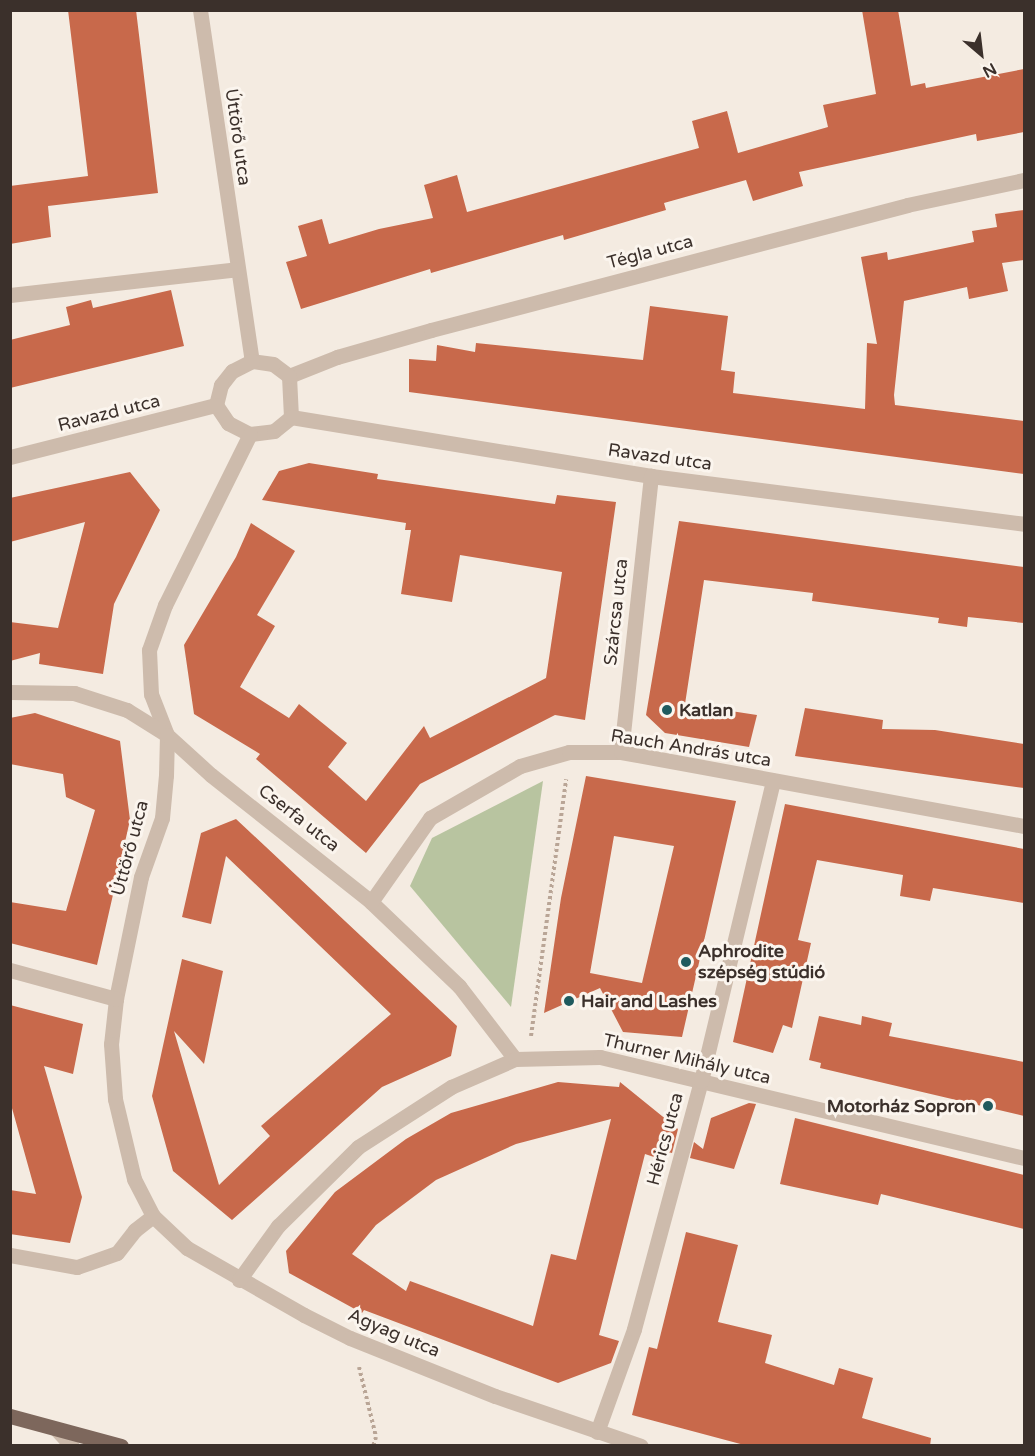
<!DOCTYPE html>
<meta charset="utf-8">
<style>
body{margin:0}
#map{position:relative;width:1035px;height:1456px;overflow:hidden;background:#f4ebe1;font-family:"Varela Round",sans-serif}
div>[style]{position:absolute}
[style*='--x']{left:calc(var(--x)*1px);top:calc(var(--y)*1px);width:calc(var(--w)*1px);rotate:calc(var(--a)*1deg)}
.green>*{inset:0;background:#b8c4a0}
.building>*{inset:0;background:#c8694b}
.path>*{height:4px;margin-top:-2px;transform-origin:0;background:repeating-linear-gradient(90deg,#b9a596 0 3px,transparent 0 6px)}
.minor>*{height:15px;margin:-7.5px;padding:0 7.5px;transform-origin:7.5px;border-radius:7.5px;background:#cdbbac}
.major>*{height:15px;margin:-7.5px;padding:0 7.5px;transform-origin:7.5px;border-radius:7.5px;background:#7d675c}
.dots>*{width:16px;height:16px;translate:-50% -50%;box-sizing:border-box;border:3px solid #fbf5ee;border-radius:50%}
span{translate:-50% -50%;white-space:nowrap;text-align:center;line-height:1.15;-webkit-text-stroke:6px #fbf5ee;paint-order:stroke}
.street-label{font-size:18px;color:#3b302b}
.poi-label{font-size:18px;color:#3b302b;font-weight:700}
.left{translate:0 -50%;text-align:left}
.right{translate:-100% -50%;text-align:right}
.frame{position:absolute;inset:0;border:12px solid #3b302b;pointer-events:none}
.north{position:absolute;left:951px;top:24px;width:60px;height:60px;-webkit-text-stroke:4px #fbf5ee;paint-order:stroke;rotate:152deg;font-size:16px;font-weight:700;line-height:24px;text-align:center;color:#3b302b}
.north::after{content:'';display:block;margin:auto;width:21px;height:27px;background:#3b302b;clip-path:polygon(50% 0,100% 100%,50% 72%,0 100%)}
</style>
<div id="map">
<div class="green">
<div style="clip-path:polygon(543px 781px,511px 1007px,410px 886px,432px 838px)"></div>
</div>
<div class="building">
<div style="clip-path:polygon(68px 10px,136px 10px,158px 193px,48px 206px,51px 237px,10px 244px,10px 186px,88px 176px)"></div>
<div style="clip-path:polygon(862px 10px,898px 10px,911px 86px,925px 83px,926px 88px,1024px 69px,1024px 132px,977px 141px,976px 134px,799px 172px,803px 186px,753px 201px,746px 180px,664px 203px,666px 210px,564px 240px,563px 235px,431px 273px,430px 269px,301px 309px,286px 262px,307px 256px,298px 226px,322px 219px,329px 244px,379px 229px,433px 218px,424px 185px,457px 175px,467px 212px,699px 148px,692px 121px,727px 111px,738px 153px,828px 127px,823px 105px,876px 94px)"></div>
<div style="clip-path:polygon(1024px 210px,1024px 260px,1002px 263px,1008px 291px,969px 299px,967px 287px,904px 301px,894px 395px,895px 405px,1024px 421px,1024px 474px,409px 392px,409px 359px,436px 361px,437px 345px,475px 352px,476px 343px,643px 360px,650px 306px,728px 316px,721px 370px,735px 372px,733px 393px,865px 409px,867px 343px,877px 344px,861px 257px,887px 252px,888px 260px,974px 242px,972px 231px,997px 227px,995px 214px)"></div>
<div style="clip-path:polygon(171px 290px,184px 346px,10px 388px,10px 340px,70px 325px,66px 307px,91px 300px,93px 308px)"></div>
<div style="clip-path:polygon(309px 463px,378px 474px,377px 479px,555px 504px,557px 495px,616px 502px,585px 720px,555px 715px,420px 784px,366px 853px,256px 759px,260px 754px,194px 714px,184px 645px,236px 557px,251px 523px,295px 551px,257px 615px,275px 626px,240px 687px,289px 718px,299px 704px,347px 743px,328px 767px,366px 801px,424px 726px,430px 738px,546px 678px,562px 572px,460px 555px,452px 602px,401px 594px,411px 530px,405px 530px,406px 523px,262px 500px,279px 471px)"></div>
<div style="clip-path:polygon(130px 472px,160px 510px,114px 604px,103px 674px,39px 664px,40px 653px,10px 661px,10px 622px,58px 628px,85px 522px,10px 542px,10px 498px)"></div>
<div style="clip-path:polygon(679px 521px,1024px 567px,1024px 623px,968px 617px,967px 627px,938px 623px,939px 618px,812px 601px,813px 593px,704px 580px,685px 704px,757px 715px,749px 747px,665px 733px,646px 715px)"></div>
<div style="clip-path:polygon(805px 708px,883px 720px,882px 729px,935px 730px,1024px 744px,1024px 788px,795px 756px)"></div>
<div style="clip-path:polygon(35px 713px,120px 741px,130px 820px,97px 965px,10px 943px,10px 902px,66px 911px,95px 810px,66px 797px,63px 774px,10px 764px,10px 718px)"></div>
<div style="clip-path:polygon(evenodd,586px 776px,736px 801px,682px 1037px,623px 1032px,600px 988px,544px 1013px,561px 898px,586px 776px,614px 836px,674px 846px,642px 983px,590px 973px,614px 836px)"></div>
<div style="clip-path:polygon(785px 804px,1024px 849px,1024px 903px,933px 888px,930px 901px,900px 896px,903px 875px,817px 860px,798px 940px,811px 943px,792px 1028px,783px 1025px,773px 1053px,733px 1042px)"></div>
<div style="clip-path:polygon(236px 819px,457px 1026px,451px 1056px,382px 1087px,232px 1220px,173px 1171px,152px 1096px,182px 959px,223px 971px,204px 1064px,174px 1031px,219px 1185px,270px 1136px,261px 1126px,391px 1014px,226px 856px,211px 924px,182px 917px,201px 833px)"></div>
<div style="clip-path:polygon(10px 1005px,83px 1024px,73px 1074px,44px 1066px,82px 1197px,70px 1243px,10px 1234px,10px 1190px,36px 1194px,10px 1101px)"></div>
<div style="clip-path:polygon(819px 1016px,861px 1025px,862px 1016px,892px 1023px,889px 1036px,1024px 1062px,1024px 1116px,820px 1068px,821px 1063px,809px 1060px)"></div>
<div style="clip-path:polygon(evenodd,558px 1082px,619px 1087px,620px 1082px,678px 1129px,672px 1153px,656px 1149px,654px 1157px,645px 1154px,599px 1335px,619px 1341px,611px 1363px,558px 1383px,364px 1310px,362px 1313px,289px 1273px,286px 1251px,335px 1192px,406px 1139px,451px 1113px,558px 1082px,611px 1119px,576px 1260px,551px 1254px,533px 1326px,410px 1281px,406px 1291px,352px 1254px,376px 1225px,436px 1180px,516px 1144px,611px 1119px)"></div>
<div style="clip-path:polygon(749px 1103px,756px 1104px,734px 1169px,690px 1158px,694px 1142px,703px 1149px,711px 1118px)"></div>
<div style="clip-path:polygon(795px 1118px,1024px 1175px,1024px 1229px,881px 1194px,878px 1205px,780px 1184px)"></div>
<div style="clip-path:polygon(686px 1232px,738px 1245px,718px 1322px,772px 1335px,765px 1363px,834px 1385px,839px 1368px,873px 1378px,862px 1418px,931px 1438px,930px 1446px,748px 1446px,632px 1415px,649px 1347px,657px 1349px)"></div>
</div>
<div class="path">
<div style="--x:531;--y:1036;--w:259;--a:-82.2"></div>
<div style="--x:359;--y:1367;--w:72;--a:76.3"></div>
<div style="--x:376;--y:1437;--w:9;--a:108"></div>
</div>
<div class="minor">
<div style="--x:200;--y:10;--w:355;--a:81.6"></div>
<div style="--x:10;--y:295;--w:228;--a:-6.5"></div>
<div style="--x:289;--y:376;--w:52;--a:-21.6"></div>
<div style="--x:337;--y:357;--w:98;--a:-16"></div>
<div style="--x:431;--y:330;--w:492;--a:-14.7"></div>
<div style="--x:907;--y:205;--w:120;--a:-12.1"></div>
<div style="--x:291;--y:417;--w:41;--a:-92.8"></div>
<div style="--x:289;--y:376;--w:20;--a:-143"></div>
<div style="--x:273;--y:364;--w:21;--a:-172"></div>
<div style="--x:252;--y:361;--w:22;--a:153"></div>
<div style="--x:232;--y:371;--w:18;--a:128"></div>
<div style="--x:221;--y:385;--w:21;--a:104"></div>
<div style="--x:216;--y:405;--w:22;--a:56"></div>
<div style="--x:228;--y:423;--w:25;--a:27"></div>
<div style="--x:250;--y:434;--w:24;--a:-7"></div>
<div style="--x:274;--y:431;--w:22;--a:-39"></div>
<div style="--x:291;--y:417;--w:365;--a:9.3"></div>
<div style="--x:651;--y:476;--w:376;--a:7.3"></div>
<div style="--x:250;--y:434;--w:191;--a:116.4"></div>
<div style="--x:165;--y:605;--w:48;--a:109.6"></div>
<div style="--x:149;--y:650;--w:44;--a:87.4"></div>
<div style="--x:151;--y:694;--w:44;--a:68.7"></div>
<div style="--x:167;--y:735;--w:40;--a:91.4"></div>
<div style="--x:166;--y:775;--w:43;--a:95.3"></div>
<div style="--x:162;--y:818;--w:63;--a:109.6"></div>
<div style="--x:141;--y:877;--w:125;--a:101.6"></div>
<div style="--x:116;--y:999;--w:45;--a:96.3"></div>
<div style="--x:111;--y:1044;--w:55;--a:85.8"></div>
<div style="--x:115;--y:1099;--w:82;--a:76.6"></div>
<div style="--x:134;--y:1179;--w:42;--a:62.8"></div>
<div style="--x:153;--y:1216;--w:47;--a:43.3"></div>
<div style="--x:187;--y:1248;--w:135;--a:29.8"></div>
<div style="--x:304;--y:1315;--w:51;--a:26.6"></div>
<div style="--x:350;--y:1338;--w:156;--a:21.8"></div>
<div style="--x:495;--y:1396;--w:154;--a:18.9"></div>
<div style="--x:10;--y:457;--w:212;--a:-14.2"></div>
<div style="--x:10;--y:692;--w:64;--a:0.9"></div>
<div style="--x:74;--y:693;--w:56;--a:17.8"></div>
<div style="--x:127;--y:710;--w:47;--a:32"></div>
<div style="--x:167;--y:735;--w:59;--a:42.3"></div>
<div style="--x:211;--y:775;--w:204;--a:38.4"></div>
<div style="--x:371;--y:902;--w:122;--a:43.7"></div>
<div style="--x:459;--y:986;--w:92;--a:52.5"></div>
<div style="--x:621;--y:752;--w:278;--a:-83.8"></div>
<div style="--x:371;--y:902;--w:103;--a:-54.9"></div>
<div style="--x:430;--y:818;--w:104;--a:-30"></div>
<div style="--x:520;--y:766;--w:51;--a:-15.9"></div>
<div style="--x:569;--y:752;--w:52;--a:0"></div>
<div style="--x:621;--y:752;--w:410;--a:10.4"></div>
<div style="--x:10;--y:970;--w:110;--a:15.3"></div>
<div style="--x:10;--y:1255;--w:68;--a:10.2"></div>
<div style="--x:77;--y:1267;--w:42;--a:-19.3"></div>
<div style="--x:117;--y:1253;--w:29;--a:-52"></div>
<div style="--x:135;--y:1230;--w:23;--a:-38"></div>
<div style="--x:239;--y:1280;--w:67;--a:-54.2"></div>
<div style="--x:278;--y:1226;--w:112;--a:-44.6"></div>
<div style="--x:358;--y:1147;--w:111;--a:-32.8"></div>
<div style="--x:451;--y:1087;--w:70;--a:-23.6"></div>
<div style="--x:515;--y:1059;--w:85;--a:-1.3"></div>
<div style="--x:600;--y:1057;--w:436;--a:13.4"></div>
<div style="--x:56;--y:1429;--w:23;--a:47"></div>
<div style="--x:597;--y:1432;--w:109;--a:-70.2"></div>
<div style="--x:634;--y:1329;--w:257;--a:-74.9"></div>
<div style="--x:701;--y:1081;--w:309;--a:-76.5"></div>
</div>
<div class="major">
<div style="--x:10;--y:1416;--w:115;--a:15.1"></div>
</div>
<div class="dots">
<div style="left:667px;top:710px;background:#1f5a5e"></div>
<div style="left:686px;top:962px;background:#1f5a5e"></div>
<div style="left:569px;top:1001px;background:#1f5a5e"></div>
<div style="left:988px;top:1106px;background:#1f5a5e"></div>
</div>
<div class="street-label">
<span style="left:238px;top:137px;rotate:82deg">Úttörő utca</span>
<span style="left:650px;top:252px;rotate:-15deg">Tégla utca</span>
<span style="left:109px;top:413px;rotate:-14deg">Ravazd utca</span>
<span style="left:660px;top:457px;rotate:8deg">Ravazd utca</span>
<span style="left:616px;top:612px;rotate:-84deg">Szárcsa utca</span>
<span style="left:691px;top:748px;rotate:9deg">Rauch András utca</span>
<span style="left:299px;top:818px;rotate:38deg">Cserfa utca</span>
<span style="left:130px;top:848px;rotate:-75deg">Úttörő utca</span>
<span style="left:687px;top:1059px;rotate:13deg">Thurner Mihály utca</span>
<span style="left:665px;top:1139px;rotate:-75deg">Hérics utca</span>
<span style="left:394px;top:1333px;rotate:23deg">Agyag utca</span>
</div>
<div class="poi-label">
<span class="left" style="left:679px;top:710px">Katlan</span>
<span class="left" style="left:698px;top:962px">Aphrodite<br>szépség stúdió</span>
<span class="left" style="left:581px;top:1001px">Hair and Lashes</span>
<span class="right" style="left:976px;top:1106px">Motorház Sopron</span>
</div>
<div class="frame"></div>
<div class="north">N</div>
</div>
